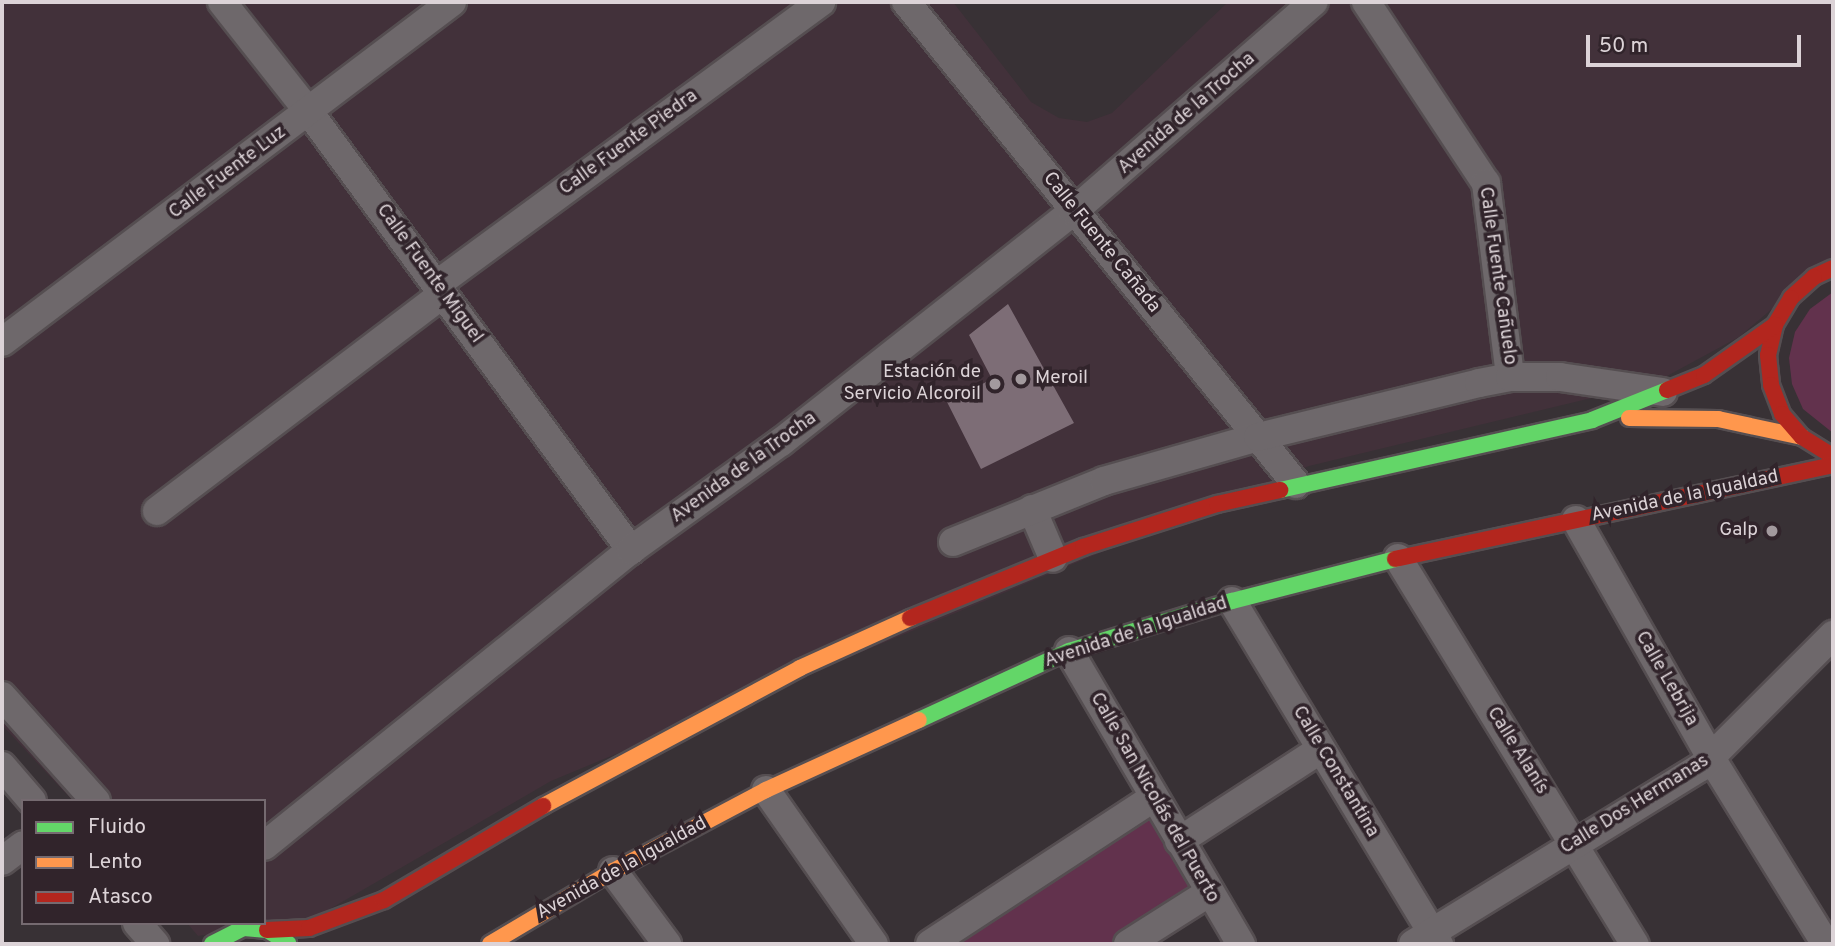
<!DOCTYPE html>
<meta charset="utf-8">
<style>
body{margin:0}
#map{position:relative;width:1835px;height:946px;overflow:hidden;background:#383135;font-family:Overpass,sans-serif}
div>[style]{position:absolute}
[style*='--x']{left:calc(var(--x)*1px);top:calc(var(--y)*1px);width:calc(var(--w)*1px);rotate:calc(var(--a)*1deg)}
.built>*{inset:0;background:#42313a}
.green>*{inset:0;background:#62324d}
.building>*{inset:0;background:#7d6d76}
.roads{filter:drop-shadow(2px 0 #554e51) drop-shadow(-2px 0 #554e51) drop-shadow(0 2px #554e51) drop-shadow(0 -2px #554e51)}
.street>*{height:28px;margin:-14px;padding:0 14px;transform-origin:14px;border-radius:14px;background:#6e686b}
.fast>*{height:16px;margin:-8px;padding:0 8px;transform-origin:8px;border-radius:8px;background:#63d668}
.slow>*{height:16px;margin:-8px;padding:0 8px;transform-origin:8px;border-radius:8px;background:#ff974d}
.jam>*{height:16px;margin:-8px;padding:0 8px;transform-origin:8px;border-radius:8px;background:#b3261e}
.dots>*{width:19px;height:19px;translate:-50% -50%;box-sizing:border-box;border:4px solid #31242b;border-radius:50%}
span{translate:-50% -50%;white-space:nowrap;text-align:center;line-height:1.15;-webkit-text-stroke:7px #31242b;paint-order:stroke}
.street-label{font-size:19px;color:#dcd3d7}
.poi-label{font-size:19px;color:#dcd3d7}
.right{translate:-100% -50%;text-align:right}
.left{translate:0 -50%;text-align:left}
.frame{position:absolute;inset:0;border:4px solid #dcd3d7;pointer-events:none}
.legend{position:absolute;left:21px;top:799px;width:245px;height:126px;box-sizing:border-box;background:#31242b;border:2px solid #756a70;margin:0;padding:9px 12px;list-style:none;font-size:21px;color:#dcd3d7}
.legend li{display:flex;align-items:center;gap:14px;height:35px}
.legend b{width:35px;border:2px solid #756a70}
.scale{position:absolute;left:1586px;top:35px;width:215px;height:32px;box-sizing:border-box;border:4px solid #dcd3d7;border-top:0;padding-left:9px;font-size:21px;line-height:24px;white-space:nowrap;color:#dcd3d7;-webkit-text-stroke:5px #31242b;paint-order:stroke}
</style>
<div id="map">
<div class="built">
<div style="clip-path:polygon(2px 2px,953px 2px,1031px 102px,1059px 118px,1087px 122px,1112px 113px,1228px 2px,1833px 2px,1833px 257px,1739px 337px,1654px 383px,1309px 466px,551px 781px,316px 917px,198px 936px,187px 923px,264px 923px,264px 801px,73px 801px,2px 725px)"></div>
</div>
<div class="green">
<div style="clip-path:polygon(1833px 292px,1833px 433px,1803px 409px,1792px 384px,1789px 358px,1795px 332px,1810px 309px)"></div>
<div style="clip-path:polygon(1150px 812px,1196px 889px,1111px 944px,946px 944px)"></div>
</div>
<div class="building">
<div style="clip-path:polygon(1008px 304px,1074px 423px,981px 469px,947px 402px,992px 379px,969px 335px)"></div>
</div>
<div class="roads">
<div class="street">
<div style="--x:222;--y:2;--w:140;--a:51.7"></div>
<div style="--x:309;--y:112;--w:544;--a:53.68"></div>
<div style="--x:906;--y:2;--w:620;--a:51.02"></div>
<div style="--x:1366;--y:2;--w:217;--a:56.5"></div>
<div style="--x:1486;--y:183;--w:195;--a:82.9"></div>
<div style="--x:436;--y:285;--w:478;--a:-36.3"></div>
<div style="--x:2;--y:342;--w:564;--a:-37.07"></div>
<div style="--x:1032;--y:509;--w:53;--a:66.8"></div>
<div style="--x:157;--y:511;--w:359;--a:-37.2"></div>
<div style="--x:1576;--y:520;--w:274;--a:60.4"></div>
<div style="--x:1711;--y:758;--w:219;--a:58.3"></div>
<div style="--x:953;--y:542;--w:163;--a:-22"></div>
<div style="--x:1104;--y:481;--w:160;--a:-15.9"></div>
<div style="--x:1258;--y:437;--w:228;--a:-13.7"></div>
<div style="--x:1479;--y:383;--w:32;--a:-11"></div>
<div style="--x:1510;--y:377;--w:50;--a:0"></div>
<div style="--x:1560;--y:377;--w:104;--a:8.3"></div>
<div style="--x:1398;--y:558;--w:453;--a:58.5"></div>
<div style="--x:1232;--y:601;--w:401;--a:58.9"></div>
<div style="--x:1069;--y:651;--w:340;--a:59.6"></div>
<div style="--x:2;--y:696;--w:141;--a:48.2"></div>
<div style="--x:2;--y:766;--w:46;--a:49.4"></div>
<div style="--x:766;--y:790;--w:188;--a:55"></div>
<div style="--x:1179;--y:841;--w:169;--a:-32.9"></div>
<div style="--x:264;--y:846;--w:471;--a:-38.9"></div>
<div style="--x:631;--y:550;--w:185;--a:-35.8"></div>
<div style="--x:781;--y:442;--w:373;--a:-38.3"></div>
<div style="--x:1074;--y:211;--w:318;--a:-41.1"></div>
<div style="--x:2;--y:861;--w:26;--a:-37"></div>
<div style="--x:613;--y:871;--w:91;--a:53.5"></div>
<div style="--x:137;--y:923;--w:28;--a:49"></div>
<div style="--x:930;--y:944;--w:267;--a:-33.2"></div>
<div style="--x:1128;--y:944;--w:97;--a:-32.4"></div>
<div style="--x:1413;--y:944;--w:338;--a:-31.6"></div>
<div style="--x:1701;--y:767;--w:187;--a:-45"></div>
</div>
<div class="fast">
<div style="--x:1280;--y:490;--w:320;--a:-12.6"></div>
<div style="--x:1592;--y:420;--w:81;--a:-21.8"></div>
<div style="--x:919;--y:720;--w:165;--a:-24.7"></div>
<div style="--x:1069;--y:651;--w:170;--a:-17.1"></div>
<div style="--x:1232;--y:601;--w:168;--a:-14.4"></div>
<div style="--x:212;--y:944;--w:36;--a:-27"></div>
<div style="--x:244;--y:928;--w:23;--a:5"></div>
<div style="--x:267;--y:930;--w:25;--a:32"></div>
</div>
<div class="slow">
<div style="--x:1629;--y:418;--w:89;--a:0.6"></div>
<div style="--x:1718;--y:419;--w:86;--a:12.1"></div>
<div style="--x:543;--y:806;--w:292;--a:-28.2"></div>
<div style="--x:800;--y:668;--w:121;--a:-24.4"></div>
<div style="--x:490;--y:944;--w:143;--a:-30.7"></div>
<div style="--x:613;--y:871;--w:173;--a:-27.9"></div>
<div style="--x:766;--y:790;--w:168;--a:-24.6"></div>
</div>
<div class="jam">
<div style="--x:1833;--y:268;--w:21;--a:155"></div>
<div style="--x:1814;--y:277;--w:31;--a:138"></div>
<div style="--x:1791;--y:298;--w:31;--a:121"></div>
<div style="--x:1775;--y:325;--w:31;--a:103"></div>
<div style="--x:1768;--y:355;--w:30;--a:84"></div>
<div style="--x:1771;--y:385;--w:31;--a:69"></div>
<div style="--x:1782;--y:414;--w:30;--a:49"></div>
<div style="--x:1802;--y:437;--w:36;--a:32"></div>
<div style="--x:1667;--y:390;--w:40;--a:-22"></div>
<div style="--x:1704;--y:375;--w:87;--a:-35.2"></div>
<div style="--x:1395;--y:559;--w:448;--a:-12.1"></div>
<div style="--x:910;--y:618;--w:187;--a:-22.3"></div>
<div style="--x:1083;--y:547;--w:141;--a:-17.8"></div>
<div style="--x:1217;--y:504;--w:65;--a:-12.5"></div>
<div style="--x:267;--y:930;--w:42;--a:-2.7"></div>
<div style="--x:309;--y:928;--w:80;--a:-20.5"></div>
<div style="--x:384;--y:900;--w:185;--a:-30.6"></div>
</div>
</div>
<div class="dots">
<div style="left:1021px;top:379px;background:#a39a9e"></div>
<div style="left:995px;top:384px;background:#a39a9e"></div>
<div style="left:1772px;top:531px;background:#a39a9e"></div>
</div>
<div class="street-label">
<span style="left:1187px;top:114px;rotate:-41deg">Avenida de la Trocha</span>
<span style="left:629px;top:143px;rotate:-36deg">Calle Fuente Piedra</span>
<span style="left:228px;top:173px;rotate:-37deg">Calle Fuente Luz</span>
<span style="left:1101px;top:243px;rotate:51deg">Calle Fuente Cañada</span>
<span style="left:429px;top:274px;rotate:54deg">Calle Fuente Miguel</span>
<span style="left:1497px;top:276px;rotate:82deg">Calle Fuente Cañuelo</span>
<span style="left:744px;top:468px;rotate:-36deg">Avenida de la Trocha</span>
<span style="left:1685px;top:497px;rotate:-12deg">Avenida de la Igualdad</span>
<span style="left:1136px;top:633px;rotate:-18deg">Avenida de la Igualdad</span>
<span style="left:1666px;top:679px;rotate:60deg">Calle Lebrija</span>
<span style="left:1517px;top:751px;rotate:58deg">Calle Alanís</span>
<span style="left:1335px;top:772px;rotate:59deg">Calle Constantina</span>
<span style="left:1154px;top:798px;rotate:60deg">Calle San Nicolás del Puerto</span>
<span style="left:1635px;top:805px;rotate:-32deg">Calle Dos Hermanas</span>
<span style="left:622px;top:869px;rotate:-29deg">Avenida de la Igualdad</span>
</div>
<div class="poi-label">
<span class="right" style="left:981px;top:384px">Estación de<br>Servicio Alcoroil</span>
<span class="left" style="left:1035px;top:379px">Meroil</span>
<span class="right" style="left:1758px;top:531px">Galp</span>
</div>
<div class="frame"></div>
<ul class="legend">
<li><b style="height:9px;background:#63d668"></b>Fluido</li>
<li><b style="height:9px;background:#ff974d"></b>Lento</li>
<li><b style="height:9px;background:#b3261e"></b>Atasco</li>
</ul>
<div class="scale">50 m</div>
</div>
